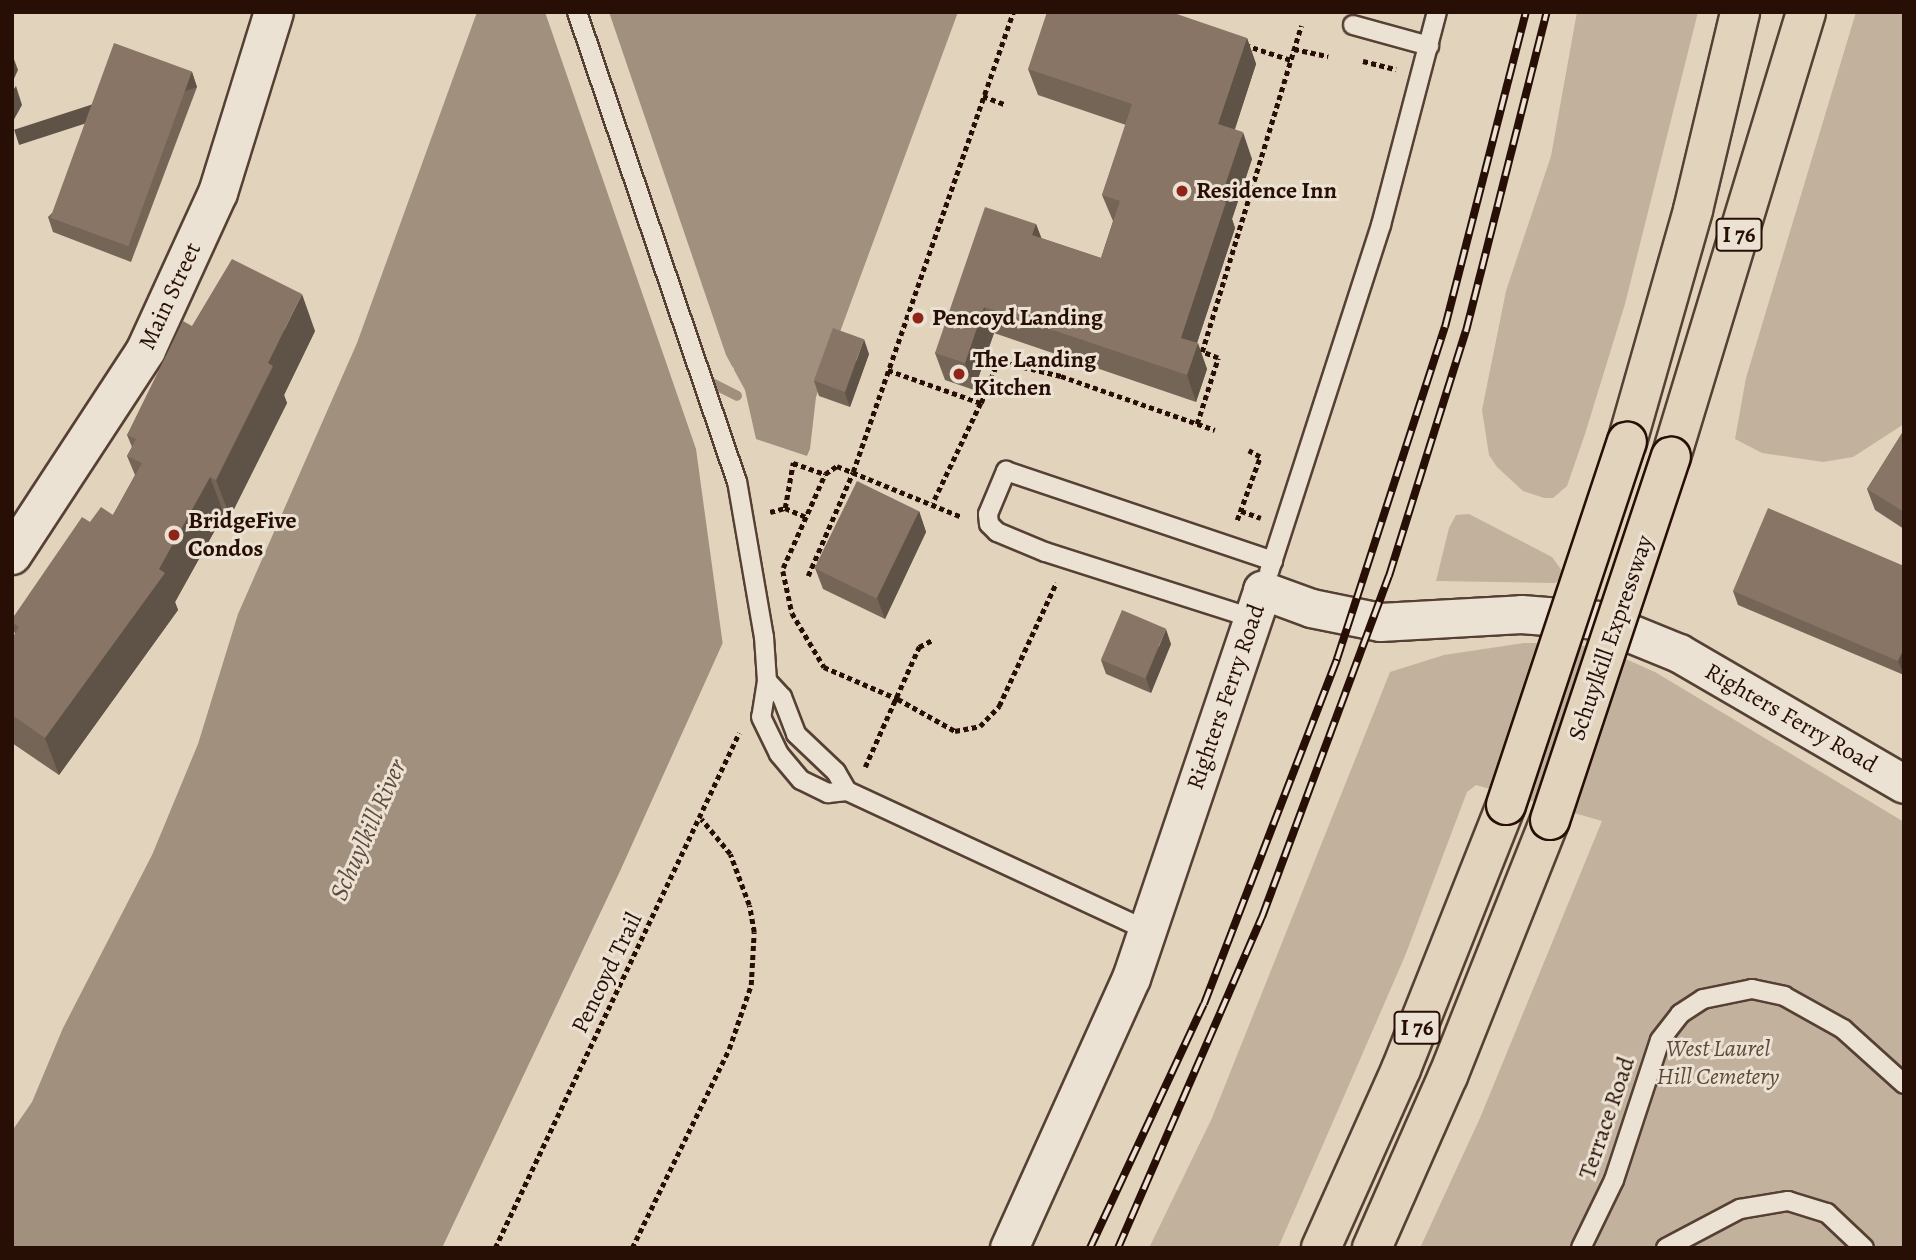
<!DOCTYPE html>
<style>
body{margin:0}
#map{position:relative;width:1916px;height:1260px;overflow:hidden;background:#e1d3bc;font-family:Alegreya,serif}
div>[style]{position:absolute}
[style*='--x']{left:calc(var(--x)*1px);top:calc(var(--y)*1px);width:calc(var(--w)*1px);rotate:calc(var(--a)*1deg)}
.green>*{inset:0;background:#c2b29d}
.water>*{inset:0;background:#a2907e}
.pier>*{inset:0;background:#e1d3bc}
.stream>*{height:10px;margin:-5px;padding:0 5px;transform-origin:5px;border-radius:5px;background:#a2907e}
.path>*{height:4.5px;margin-top:-2.25px;transform-origin:0;background:repeating-linear-gradient(90deg,#280f06 0 5px,transparent 0 8.5px)}
.roads{filter:drop-shadow(2px 0 #564034) drop-shadow(-2px 0 #564034) drop-shadow(0 2px #564034) drop-shadow(0 -2px #564034)}
.service>*{height:18px;margin:-9px;padding:0 9px;transform-origin:9px;border-radius:9px;background:#ece2d3}
.minor>*{height:37px;margin:-18.5px;padding:0 18.5px;transform-origin:18.5px;border-radius:18.5px;background:#ece2d3}
.tertiary>*{height:38px;margin:-19px;padding:0 19px;transform-origin:19px;border-radius:19px;background:#ece2d3}
.motorway>*{height:38px;margin:-19px;padding:0 19px;transform-origin:19px;border-radius:19px;background:#e1d3bc}
.rail>*{height:8px;margin-top:-4px;transform-origin:0;background:repeating-linear-gradient(90deg,#ece2d3 0 16px,#280f06 0 32px);box-sizing:border-box;border-block:2px solid #280f06}
.bridges{filter:drop-shadow(2px 0 #280f06) drop-shadow(-2px 0 #280f06) drop-shadow(0 2px #280f06) drop-shadow(0 -2px #280f06)}
.motorway-bridge>*{height:38px;margin:-19px;padding:0 19px;transform-origin:19px;border-radius:19px;background:#e1d3bc}
.wall>*{inset:0;background:#756557}
.shaded-wall>*{inset:0;background:#5f5247;transform-origin:0 0}
.building>*{inset:0;background:#887565;transform-origin:0 0}
.dots>*{width:19px;height:19px;translate:-50% -50%;box-sizing:border-box;border:4px solid #ece2d3;border-radius:50%}
span{translate:-50% -50%;white-space:nowrap;text-align:center;line-height:1.15;-webkit-text-stroke:6px #ece2d3;paint-order:stroke}
.shield-label span{padding:2px 5px;background:#ece2d3;border:2px solid;border-radius:5px;-webkit-text-stroke-width:0}
.shield-label{font-size:23px;color:#280f06;font-weight:700}
.poi-label{font-size:24px;color:#280f06;font-weight:700}
.left{translate:0 -50%;text-align:left}
.street-label{font-size:24px;color:#280f06}
.park-label{font-size:24px;color:#5e483b;font-style:italic}
.water-label{font-size:26px;color:#5f493c;font-style:italic}
.frame{position:absolute;inset:0;border:14px solid #280f06;pointer-events:none}
</style>
<div id="map">
<div class="green">
<div style="clip-path:polygon(1577px 12px,1698px 12px,1625px 304px,1585px 434px,1567px 486px,1553px 498px,1544px 498px,1523px 491px,1497px 467px,1489px 455px,1482px 410px,1506px 291px,1551px 156px)"></div>
<div style="clip-path:polygon(1856px 12px,1904px 12px,1904px 424px,1853px 457px,1823px 462px,1762px 453px,1735px 439px,1746px 378px)"></div>
<div style="clip-path:polygon(1469px 514px,1552px 557px,1565px 575px,1555px 583px,1436px 581px,1449px 528px,1456px 515px)"></div>
<div style="clip-path:polygon(1524px 643px,1572px 643px,1612px 653px,1655px 672px,1904px 822px,1904px 1248px,1420px 1248px,1480px 1118px,1602px 821px,1476px 785px,1467px 792px,1405px 956px,1278px 1248px,1149px 1248px,1212px 1118px,1390px 672px,1444px 655px)"></div>
</div>
<div class="water">
<div style="clip-path:polygon(evenodd,477px 12px,958px 12px,816px 397px,810px 449px,621px 869px,442px 1248px,12px 1248px,12px 1131px,32px 1102px,63px 1028px,152px 855px,198px 744px,238px 614px,357px 343px,477px 12px,631px 105px,642px 110px,616px 184px,605px 180px,631px 105px,477px 12px,723px 363px,734px 368px,707px 447px,695px 443px,723px 363px)"></div>
</div>
<div class="pier">
<div style="clip-path:polygon(545px 12px,609px 12px,726px 355px,745px 390px,756px 439px,810px 457px,723px 646px,696px 449px)"></div>
</div>
<div class="stream">
<div style="--x:704;--y:379;--w:37;--a:27"></div>
</div>
<div class="path">
<div style="--x:1245;--y:45;--w:48;--a:18.1"></div>
<div style="--x:1294;--y:49;--w:35;--a:12"></div>
<div style="--x:1363;--y:61;--w:34;--a:14"></div>
<div style="--x:983;--y:96;--w:25;--a:21"></div>
<div style="--x:888;--y:370;--w:99;--a:19.5"></div>
<div style="--x:981;--y:403;--w:111;--a:115.6"></div>
<div style="--x:981;--y:403;--w:45;--a:-68"></div>
<div style="--x:998;--y:361;--w:65;--a:13.4"></div>
<div style="--x:1061;--y:376;--w:163;--a:19.3"></div>
<div style="--x:1197;--y:424;--w:69;--a:-72.3"></div>
<div style="--x:1218;--y:358;--w:17;--a:-159"></div>
<div style="--x:1202;--y:352;--w:341;--a:-73.1"></div>
<div style="--x:785;--y:508;--w:46;--a:-79.9"></div>
<div style="--x:793;--y:463;--w:34;--a:19"></div>
<div style="--x:1241;--y:511;--w:21;--a:19"></div>
<div style="--x:770;--y:512;--w:16;--a:-15"></div>
<div style="--x:785;--y:508;--w:23;--a:23"></div>
<div style="--x:1237;--y:520;--w:67;--a:-69.9"></div>
<div style="--x:1260;--y:457;--w:13;--a:-151"></div>
<div style="--x:783;--y:568;--w:103;--a:-65.9"></div>
<div style="--x:825;--y:474;--w:14;--a:-34"></div>
<div style="--x:837;--y:466;--w:135;--a:22.2"></div>
<div style="--x:783;--y:571;--w:43;--a:77.9"></div>
<div style="--x:792;--y:613;--w:63;--a:59.3"></div>
<div style="--x:824;--y:667;--w:81;--a:23.4"></div>
<div style="--x:898;--y:699;--w:65;--a:29.3"></div>
<div style="--x:955;--y:731;--w:25;--a:-11"></div>
<div style="--x:980;--y:726;--w:28;--a:-46"></div>
<div style="--x:999;--y:706;--w:136;--a:-65.1"></div>
<div style="--x:808;--y:576;--w:113;--a:-66.6"></div>
<div style="--x:853;--y:472;--w:487;--a:-70.8"></div>
<div style="--x:865;--y:767;--w:132;--a:-65.8"></div>
<div style="--x:919;--y:647;--w:15;--a:-28"></div>
<div style="--x:495;--y:1248;--w:570;--a:-64.65"></div>
<div style="--x:632;--y:1248;--w:221;--a:-64"></div>
<div style="--x:729;--y:1049;--w:68;--a:-71"></div>
<div style="--x:751;--y:985;--w:53;--a:-86.8"></div>
<div style="--x:754;--y:932;--w:27;--a:-100"></div>
<div style="--x:749;--y:905;--w:54;--a:-110.4"></div>
<div style="--x:730;--y:854;--w:45;--a:-129.6"></div>
</div>
<div class="roads">
<div class="service">
<div style="--x:577;--y:12;--w:496;--a:71.2"></div>
<div style="--x:737;--y:481;--w:158;--a:80.2"></div>
<div style="--x:764;--y:637;--w:44;--a:86.1"></div>
<div style="--x:767;--y:681;--w:36;--a:99"></div>
<div style="--x:761;--y:717;--w:41;--a:64.1"></div>
<div style="--x:779;--y:754;--w:34;--a:50"></div>
<div style="--x:801;--y:780;--w:30;--a:26"></div>
<div style="--x:828;--y:793;--w:19;--a:-6"></div>
<div style="--x:1353;--y:25;--w:79;--a:15.4"></div>
<div style="--x:1269;--y:572;--w:365;--a:-72.1"></div>
<div style="--x:1381;--y:225;--w:220;--a:-75.3"></div>
<div style="--x:1252;--y:618;--w:217;--a:-162.3"></div>
<div style="--x:1045;--y:552;--w:52;--a:-157.4"></div>
<div style="--x:997;--y:532;--w:11;--a:-135"></div>
<div style="--x:989;--y:524;--w:10;--a:-96"></div>
<div style="--x:988;--y:514;--w:47;--a:-67.3"></div>
<div style="--x:1006;--y:471;--w:282;--a:18.6"></div>
<div style="--x:767;--y:681;--w:22;--a:47"></div>
<div style="--x:782;--y:697;--w:40;--a:69"></div>
<div style="--x:796;--y:734;--w:55;--a:43.5"></div>
<div style="--x:836;--y:772;--w:22;--a:60"></div>
<div style="--x:847;--y:791;--w:330;--a:24.9"></div>
<div style="--x:1581;--y:1248;--w:76;--a:-64.1"></div>
<div style="--x:1614;--y:1180;--w:147;--a:-71.8"></div>
<div style="--x:1660;--y:1040;--w:33;--a:-52"></div>
<div style="--x:1680;--y:1014;--w:27;--a:-33"></div>
<div style="--x:1703;--y:999;--w:50;--a:-11.5"></div>
<div style="--x:1752;--y:989;--w:33;--a:12"></div>
<div style="--x:1784;--y:996;--w:68;--a:29.2"></div>
<div style="--x:1843;--y:1029;--w:82;--a:42"></div>
<div style="--x:1666;--y:1248;--w:84;--a:-27.8"></div>
<div style="--x:1740;--y:1209;--w:49;--a:-9.5"></div>
<div style="--x:1788;--y:1201;--w:41;--a:17.1"></div>
<div style="--x:1827;--y:1213;--w:51;--a:43.4"></div>
</div>
<div class="minor">
<div style="--x:1009;--y:1248;--w:296;--a:-65.7"></div>
<div style="--x:1131;--y:978;--w:410;--a:-71.3"></div>
<div style="--x:1262;--y:590;--w:52;--a:20.2"></div>
<div style="--x:1311;--y:608;--w:70;--a:11.5"></div>
<div style="--x:1380;--y:622;--w:141;--a:-3.2"></div>
<div style="--x:1521;--y:614;--w:77;--a:4.5"></div>
<div style="--x:1598;--y:620;--w:87;--a:22.2"></div>
<div style="--x:1679;--y:653;--w:260;--a:30.2"></div>
</div>
<div class="tertiary">
<div style="--x:12;--y:555;--w:245;--a:-56.8"></div>
<div style="--x:146;--y:350;--w:173;--a:-65.4"></div>
<div style="--x:218;--y:193;--w:189;--a:-72.8"></div>
</div>
<div class="motorway">
<div style="--x:1627;--y:442;--w:241;--a:-74.1"></div>
<div style="--x:1693;--y:210;--w:204;--a:-76.6"></div>
<div style="--x:1671;--y:457;--w:465;--a:-73.1"></div>
<div style="--x:1321;--y:1248;--w:196;--a:-65.9"></div>
<div style="--x:1401;--y:1069;--w:284;--a:-68.3"></div>
<div style="--x:1372;--y:1248;--w:188;--a:-66.2"></div>
<div style="--x:1448;--y:1076;--w:276;--a:-68.3"></div>
</div>
</div>
<div class="rail">
<div style="--x:1090;--y:1248;--w:269;--a:-65"></div>
<div style="--x:1204;--y:1004;--w:370;--a:-68.9"></div>
<div style="--x:1337;--y:659;--w:349;--a:-72"></div>
<div style="--x:1445;--y:327;--w:325;--a:-75.6"></div>
<div style="--x:1118;--y:1248;--w:361;--a:-66.5"></div>
<div style="--x:1262;--y:917;--w:364;--a:-69.6"></div>
<div style="--x:1389;--y:576;--w:257;--a:-72.6"></div>
<div style="--x:1466;--y:331;--w:329;--a:-75.8"></div>
</div>
<div class="bridges">
<div class="motorway-bridge">
<div style="--x:1506;--y:805;--w:383;--a:-71.6"></div>
<div style="--x:1550;--y:820;--w:383;--a:-71.6"></div>
</div>
</div>
<div class="wall">
<div style="clip-path:polygon(1247px 38px,1256px 64px,1235px 129px,1252px 159px,1232px 219px,1235px 228px,1197px 343px,1207px 369px,1196px 402px,994px 333px,974px 390px,945px 380px,935px 353px,1036px 224px,1041px 238px,1101px 258px,1113px 221px,1102px 195px,1126px 125px,1038px 95px,1028px 69px)"></div>
<div style="clip-path:polygon(192px 72px,197px 87px,131px 262px,53px 232px,48px 217px)"></div>
<div style="clip-path:polygon(192px 326px,315px 331px,284px 395px,287px 403px,230px 517px,224px 514px,175px 602px,178px 610px,59px 775px,12px 743px,12px 639px,15px 634px,12px 625px,12px 619px,90px 522px,113px 515px,135px 475px,127px 456px,132px 447px,127px 435px)"></div>
<div style="clip-path:polygon(869px 354px,850px 407px,819px 396px,814px 381px)"></div>
<div style="clip-path:polygon(1904px 430px,1904px 529px,1875px 510px,1867px 489px)"></div>
<div style="clip-path:polygon(919px 511px,926px 532px,885px 619px,823px 589px,815px 568px)"></div>
<div style="clip-path:polygon(1904px 566px,1904px 675px,1738px 605px,1733px 591px)"></div>
<div style="clip-path:polygon(1171px 644px,1151px 693px,1106px 674px,1101px 660px)"></div>
</div>
<div class="shaded-wall">
<div style="clip-path:polygon(1247px 38px,1256px 64px,1228px 150px,1218px 124px)"></div>
<div style="clip-path:polygon(12px 54px,18px 70px,12px 83px)"></div>
<div style="left:192px;top:72px;width:16px;height:187px;rotate:72deg"></div>
<div style="clip-path:polygon(16px 86px,22px 105px,12px 123px,12px 92px)"></div>
<div style="clip-path:polygon(1243px 132px,1252px 159px,1232px 219px,1235px 228px,1190px 364px,1181px 338px,1220px 200px)"></div>
<div style="clip-path:polygon(1036px 224px,1046px 250px,1032px 235px)"></div>
<div style="clip-path:polygon(302px 294px,315px 331px,284px 395px,287px 403px,230px 517px,216px 480px,268px 363px)"></div>
<div style="clip-path:polygon(984px 307px,994px 333px,974px 390px,965px 363px)"></div>
<div style="clip-path:polygon(864px 339px,869px 354px,850px 407px,845px 393px)"></div>
<div style="clip-path:polygon(1198px 343px,1207px 369px,1196px 402px,1187px 375px)"></div>
<div style="clip-path:polygon(210px 477px,224px 514px,175px 602px,178px 610px,59px 775px,45px 738px,159px 569px)"></div>
<div style="clip-path:polygon(919px 511px,926px 532px,885px 619px,877px 598px)"></div>
<div style="clip-path:polygon(1166px 629px,1171px 644px,1151px 693px,1146px 678px)"></div>
<div style="clip-path:polygon(1904px 648px,1904px 675px,1898px 661px)"></div>
</div>
<div class="building">
<div style="clip-path:polygon(1047px 12px,1171px 12px,1247px 38px,1218px 124px,1243px 132px,1220px 200px,1226px 202px,1181px 338px,1198px 343px,1187px 375px,984px 307px,965px 363px,935px 353px,985px 207px,1036px 224px,1032px 235px,1101px 258px,1120px 201px,1102px 195px,1132px 104px,1028px 69px)"></div>
<div style="left:114px;top:43px;width:83px;height:186px;rotate:20deg"></div>
<div style="clip-path:polygon(232px 259px,302px 294px,268px 363px,273px 366px,216px 480px,210px 477px,159px 569px,165px 573px,45px 738px,12px 715px,12px 639px,19px 627px,12px 622px,12px 619px,82px 517px,90px 522px,101px 507px,113px 515px,142px 463px,127px 456px,136px 439px,127px 435px,183px 321px,192px 326px)"></div>
<div style="left:833px;top:328px;width:33px;height:56px;rotate:20deg"></div>
<div style="clip-path:polygon(1904px 430px,1904px 512px,1867px 489px)"></div>
<div style="left:857px;top:481px;width:69px;height:97px;rotate:26deg"></div>
<div style="clip-path:polygon(1768px 508px,1904px 566px,1904px 648px,1898px 661px,1733px 591px)"></div>
<div style="left:1122px;top:610px;width:48px;height:54px;rotate:23deg"></div>
</div>
<div class="dots">
<div style="left:1182px;top:191px;background:#8f2418"></div>
<div style="left:918px;top:318px;background:#8f2418"></div>
<div style="left:959px;top:374px;background:#8f2418"></div>
<div style="left:174px;top:535px;background:#8f2418"></div>
</div>
<div class="shield-label">
<span style="left:1739px;top:235px">I 76</span>
<span style="left:1417px;top:1028px">I 76</span>
</div>
<div class="poi-label">
<span class="left" style="left:1196px;top:191px">Residence Inn</span>
<span class="left" style="left:932px;top:318px">Pencoyd Landing</span>
<span class="left" style="left:973px;top:374px">The Landing<br>Kitchen</span>
<span class="left" style="left:188px;top:535px">BridgeFive<br>Condos</span>
</div>
<div class="street-label">
<span style="left:170px;top:296px;rotate:-65deg">Main Street</span>
<span style="left:1611px;top:638px;rotate:-71deg">Schuylkill Expressway</span>
<span style="left:1226px;top:697px;rotate:-71deg">Righters Ferry Road</span>
<span style="left:1791px;top:718px;rotate:30deg">Righters Ferry Road</span>
<span style="left:607px;top:973px;rotate:-64deg">Pencoyd Trail</span>
<span style="left:1607px;top:1118px;rotate:-71deg">Terrace Road</span>
</div>
<div class="park-label">
<span style="left:1718px;top:1063px">West Laurel<br>Hill Cemetery</span>
</div>
<div class="water-label">
<span style="left:368px;top:830px;rotate:-66deg">Schuylkill River</span>
</div>
<div class="frame"></div>
</div>
